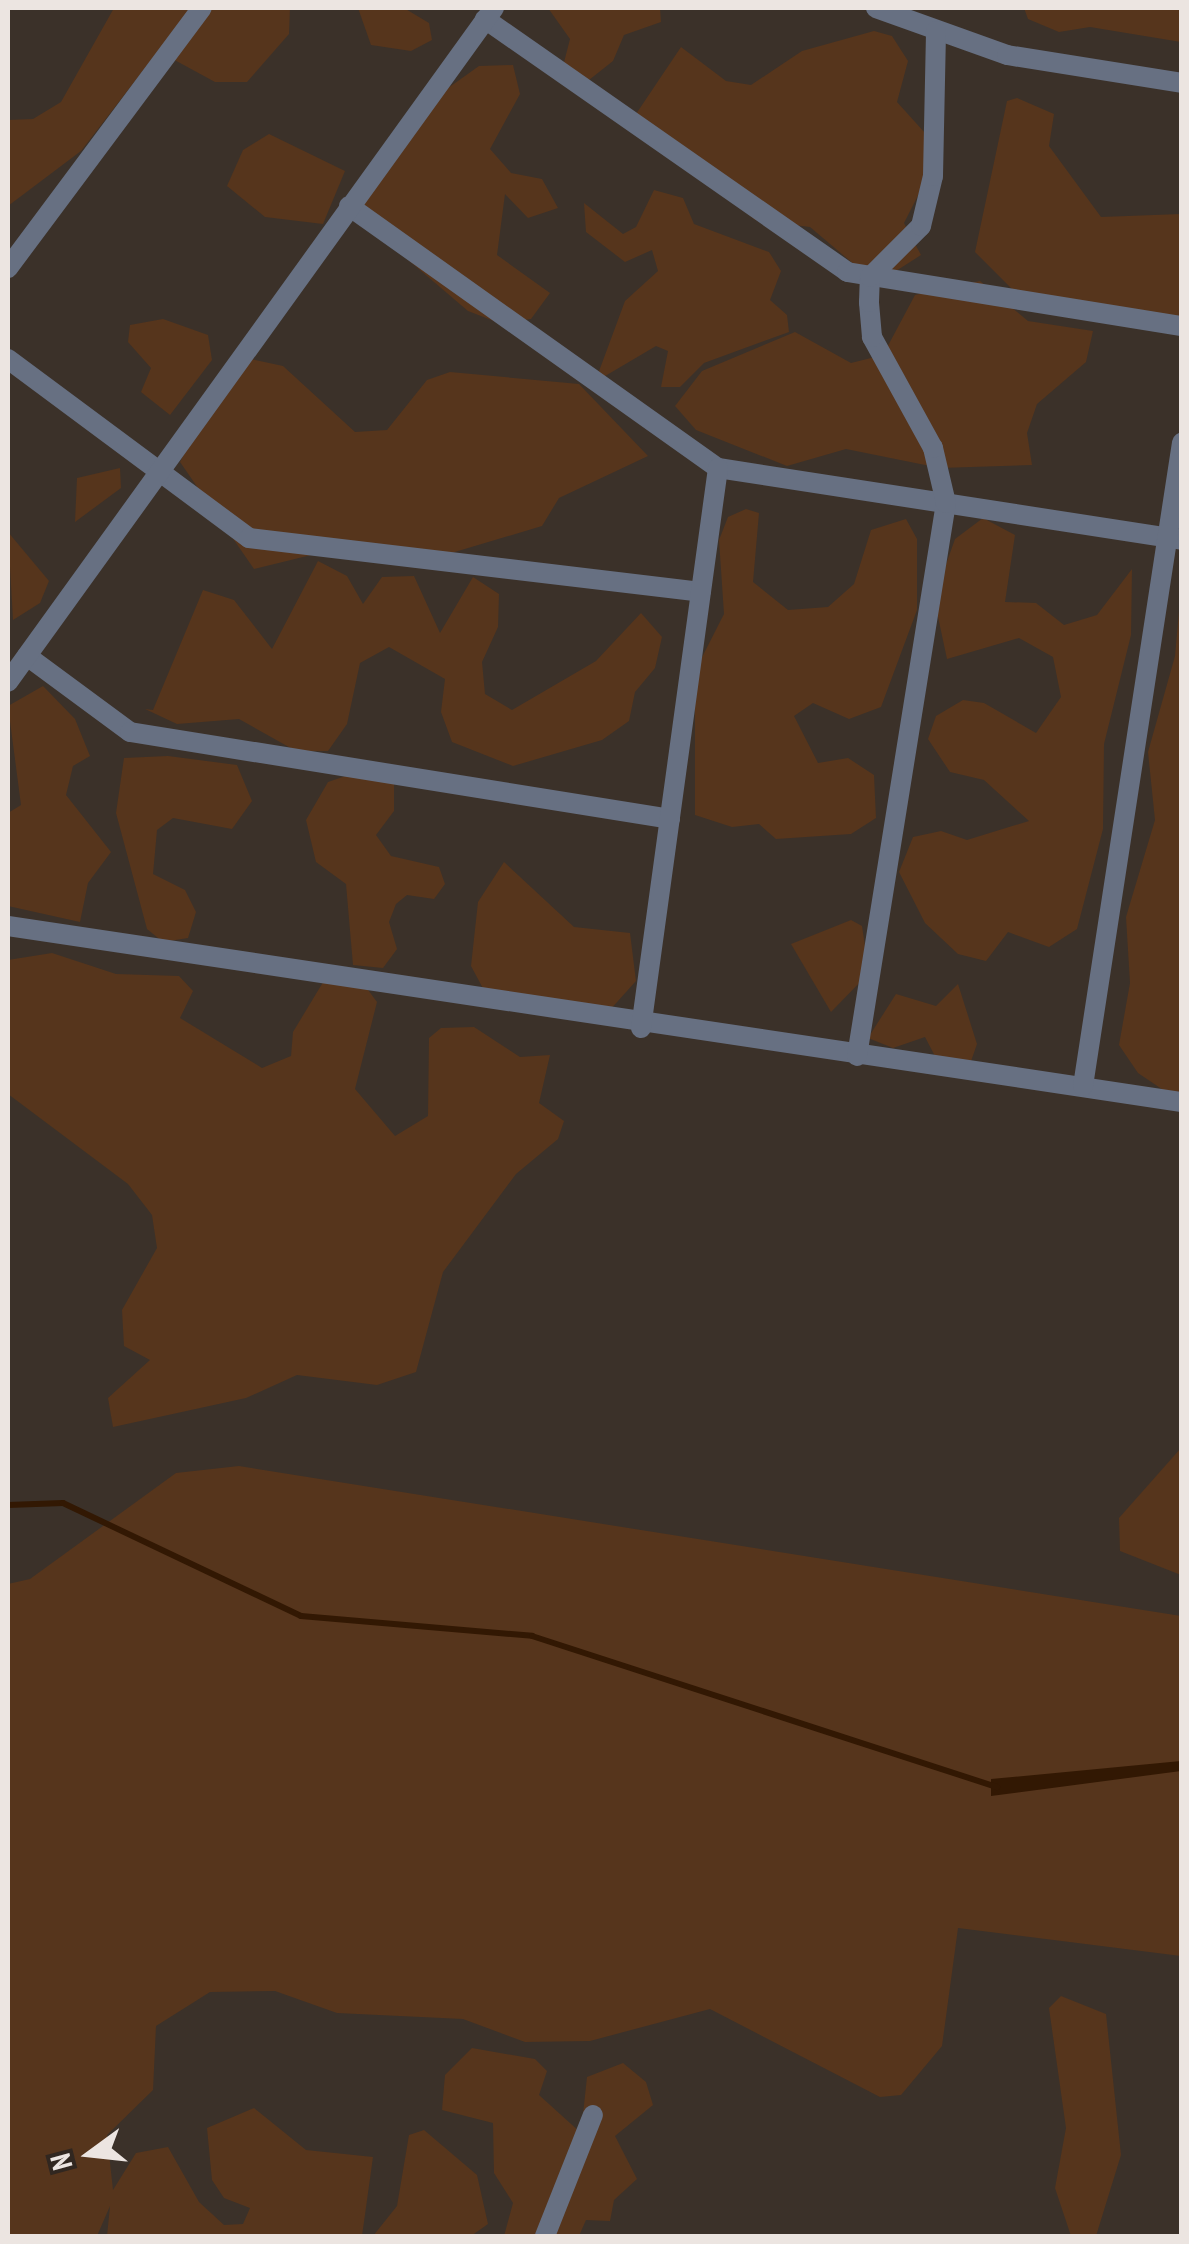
<!DOCTYPE html>
<style>
body{margin:0}
#map{position:relative;width:1189px;height:2244px;overflow:hidden;background:#3b3129;font-family:"PT Sans Narrow",sans-serif}
div>[style]{position:absolute}
[style*='--x']{left:calc(var(--x)*1px);top:calc(var(--y)*1px);width:calc(var(--w)*1px);rotate:calc(var(--a)*1deg)}
.green>*{inset:0;background:#56351c}
.water>*{inset:0;background:#321803}
.stream>*{height:6px;margin:-3px;padding:0 3px;transform-origin:3px;border-radius:3px;background:#321803}
.minor>*{height:20px;margin:-10px;padding:0 10px;transform-origin:10px;border-radius:10px;background:#677082}
span{translate:-50% -50%;white-space:nowrap;text-align:center;line-height:1.15;-webkit-text-stroke:10px #312720;paint-order:stroke}
.frame{position:absolute;inset:0;border:10px solid #ece5e1;pointer-events:none}
.north{position:absolute;left:40px;top:2104px;width:100px;height:100px;-webkit-text-stroke:8px #312720;paint-order:stroke;rotate:255deg;font-size:28px;font-weight:700;line-height:40px;text-align:center;color:#ece5e1}
.north::after{content:'';display:block;margin:auto;width:35px;height:45px;background:#ece5e1;clip-path:polygon(50% 0,100% 100%,50% 72%,0 100%)}
</style>
<div id="map">
<div class="green">
<div style="clip-path:polygon(114px 8px,290px 8px,289px 34px,247px 82px,215px 82px,158px 51px,81px 151px,8px 206px,8px 120px,33px 119px,61px 102px)"></div>
<div style="clip-path:polygon(358px 8px,404px 8px,429px 23px,432px 40px,411px 51px,371px 45px)"></div>
<div style="clip-path:polygon(548px 8px,660px 8px,661px 22px,624px 35px,613px 61px,589px 80px,562px 70px,570px 39px)"></div>
<div style="clip-path:polygon(1024px 8px,1181px 8px,1181px 42px,1090px 27px,1059px 32px,1028px 19px)"></div>
<div style="clip-path:polygon(874px 31px,892px 36px,908px 61px,897px 102px,925px 133px,931px 170px,904px 223px,921px 255px,896px 271px,856px 266px,810px 227px,755px 220px,634px 117px,681px 47px,726px 81px,751px 85px,802px 51px)"></div>
<div style="clip-path:polygon(513px 65px,520px 94px,490px 149px,511px 173px,542px 179px,558px 208px,528px 218px,505px 194px,497px 255px,550px 293px,531px 319px,499px 323px,468px 311px,359px 218px,358px 184px,427px 103px,479px 66px)"></div>
<div style="clip-path:polygon(1017px 98px,1054px 114px,1049px 146px,1101px 217px,1181px 214px,1181px 323px,1022px 299px,975px 252px,1007px 101px)"></div>
<div style="clip-path:polygon(269px 134px,345px 171px,323px 224px,265px 217px,227px 186px,243px 150px)"></div>
<div style="clip-path:polygon(654px 190px,683px 198px,694px 224px,769px 252px,781px 271px,770px 300px,787px 315px,789px 332px,704px 363px,680px 387px,661px 387px,668px 351px,656px 346px,595px 382px,625px 301px,658px 271px,652px 250px,625px 262px,586px 232px,584px 203px,623px 234px,636px 227px)"></div>
<div style="clip-path:polygon(980px 281px,1028px 321px,1093px 331px,1086px 362px,1037px 404px,1027px 433px,1032px 465px,940px 468px,846px 449px,787px 466px,696px 430px,675px 406px,702px 371px,795px 332px,851px 363px,883px 355px,915px 295px)"></div>
<div style="clip-path:polygon(163px 319px,208px 335px,212px 360px,170px 415px,141px 392px,151px 368px,128px 342px,130px 325px)"></div>
<div style="clip-path:polygon(251px 359px,283px 366px,355px 432px,387px 430px,427px 380px,450px 372px,579px 384px,648px 456px,559px 498px,542px 526px,448px 554px,352px 545px,254px 569px,180px 462px,209px 405px)"></div>
<div style="clip-path:polygon(120px 468px,121px 488px,75px 522px,77px 478px)"></div>
<div style="clip-path:polygon(746px 509px,759px 513px,753px 582px,788px 610px,828px 607px,854px 584px,871px 530px,906px 519px,917px 539px,917px 610px,881px 707px,849px 719px,813px 703px,794px 716px,818px 763px,848px 758px,874px 775px,876px 818px,851px 834px,776px 839px,759px 824px,732px 827px,695px 815px,695px 671px,724px 614px,719px 540px,728px 517px)"></div>
<div style="clip-path:polygon(983px 518px,1015px 535px,1005px 602px,1036px 603px,1064px 625px,1097px 615px,1132px 569px,1131px 635px,1104px 744px,1103px 829px,1077px 929px,1049px 947px,1008px 932px,986px 961px,958px 954px,925px 923px,899px 872px,913px 837px,941px 831px,967px 840px,1029px 821px,984px 780px,950px 772px,928px 739px,936px 716px,963px 700px,984px 703px,1036px 733px,1061px 697px,1053px 657px,1019px 638px,947px 659px,934px 598px,955px 539px)"></div>
<div style="clip-path:polygon(8px 532px,49px 581px,40px 603px,13px 620px)"></div>
<div style="clip-path:polygon(318px 561px,347px 576px,363px 604px,382px 577px,414px 576px,440px 633px,473px 577px,499px 594px,498px 627px,482px 662px,485px 694px,512px 710px,596px 661px,641px 613px,662px 637px,655px 668px,635px 692px,629px 721px,602px 740px,513px 766px,452px 742px,441px 712px,445px 679px,389px 647px,360px 663px,347px 724px,328px 751px,296px 751px,239px 719px,177px 724px,145px 709px,153px 710px,203px 590px,234px 600px,272px 649px)"></div>
<div style="clip-path:polygon(1181px 589px,1181px 1102px,1138px 1073px,1119px 1045px,1130px 983px,1126px 917px,1155px 820px,1148px 752px,1175px 656px)"></div>
<div style="clip-path:polygon(43px 686px,75px 719px,90px 756px,73px 766px,66px 795px,111px 852px,88px 883px,80px 922px,8px 906px,8px 813px,21px 805px,8px 706px)"></div>
<div style="clip-path:polygon(168px 756px,237px 765px,252px 801px,232px 829px,173px 818px,157px 830px,153px 874px,185px 890px,196px 912px,188px 938px,163px 942px,147px 929px,116px 813px,124px 758px)"></div>
<div style="clip-path:polygon(366px 769px,394px 780px,394px 811px,376px 835px,391px 856px,439px 867px,445px 884px,434px 899px,407px 895px,396px 904px,389px 922px,397px 949px,383px 968px,353px 965px,346px 884px,316px 862px,306px 820px,328px 782px)"></div>
<div style="clip-path:polygon(504px 862px,574px 927px,630px 933px,636px 981px,609px 1011px,486px 994px,471px 966px,478px 902px)"></div>
<div style="clip-path:polygon(851px 920px,862px 926px,869px 973px,831px 1012px,791px 944px)"></div>
<div style="clip-path:polygon(52px 953px,116px 974px,179px 976px,193px 991px,180px 1018px,262px 1068px,291px 1056px,293px 1032px,328px 974px,357px 975px,377px 1002px,355px 1089px,395px 1136px,428px 1116px,429px 1038px,441px 1028px,474px 1027px,520px 1057px,550px 1055px,539px 1103px,564px 1121px,558px 1139px,516px 1174px,443px 1272px,416px 1372px,377px 1385px,297px 1375px,246px 1398px,113px 1427px,108px 1398px,150px 1360px,124px 1346px,122px 1310px,157px 1248px,152px 1215px,128px 1184px,8px 1094px,8px 960px)"></div>
<div style="clip-path:polygon(958px 984px,977px 1044px,969px 1067px,937px 1060px,925px 1037px,893px 1048px,868px 1038px,896px 994px,936px 1006px)"></div>
<div style="clip-path:polygon(1181px 1448px,1181px 1575px,1120px 1551px,1119px 1518px)"></div>
<div style="clip-path:polygon(239px 1466px,1181px 1616px,1181px 1956px,958px 1928px,942px 2046px,901px 2095px,880px 2097px,710px 2009px,590px 2041px,525px 2042px,463px 2019px,337px 2013px,275px 1991px,210px 1992px,156px 2026px,153px 2090px,107px 2135px,113px 2190px,136px 2153px,168px 2147px,199px 2202px,224px 2225px,243px 2224px,250px 2208px,224px 2198px,212px 2180px,207px 2128px,254px 2108px,306px 2150px,373px 2157px,362px 2236px,107px 2236px,110px 2206px,97px 2236px,8px 2236px,8px 1584px,30px 1579px,176px 1473px)"></div>
<div style="clip-path:polygon(1061px 1996px,1106px 2014px,1121px 2155px,1096px 2236px,1071px 2236px,1055px 2188px,1066px 2128px,1049px 2008px)"></div>
<div style="clip-path:polygon(472px 2048px,535px 2059px,547px 2071px,539px 2095px,581px 2133px,587px 2077px,623px 2063px,646px 2082px,653px 2105px,615px 2136px,637px 2179px,614px 2200px,610px 2221px,586px 2220px,579px 2236px,504px 2236px,513px 2203px,494px 2173px,493px 2123px,442px 2110px,445px 2075px)"></div>
<div style="clip-path:polygon(424px 2130px,477px 2175px,488px 2224px,471px 2236px,373px 2236px,397px 2206px,409px 2135px)"></div>
</div>
<div class="water">
<div style="clip-path:polygon(1181px 1761px,1181px 1771px,991px 1796px,991px 1779px)"></div>
</div>
<div class="stream">
<div style="--x:8;--y:1505;--w:55;--a:-2.1"></div>
<div style="--x:63;--y:1503;--w:263;--a:25.4"></div>
<div style="--x:301;--y:1616;--w:232;--a:4.9"></div>
<div style="--x:532;--y:1636;--w:489;--a:18"></div>
</div>
<div class="minor">
<div style="--x:876;--y:8;--w:139;--a:19.7"></div>
<div style="--x:1007;--y:55;--w:177;--a:9.1"></div>
<div style="--x:485;--y:19;--w:442;--a:34.9"></div>
<div style="--x:847;--y:272;--w:339;--a:9.2"></div>
<div style="--x:349;--y:206;--w:453;--a:35.4"></div>
<div style="--x:718;--y:468;--w:470;--a:8.8"></div>
<div style="--x:8;--y:268;--w:324;--a:-53.3"></div>
<div style="--x:8;--y:359;--w:300;--a:36.6"></div>
<div style="--x:249;--y:538;--w:455;--a:6.8"></div>
<div style="--x:27;--y:656;--w:128;--a:36.4"></div>
<div style="--x:130;--y:732;--w:547;--a:9.15"></div>
<div style="--x:8;--y:682;--w:831;--a:-54.21"></div>
<div style="--x:8;--y:926;--w:1187;--a:8.53"></div>
<div style="--x:641;--y:1028;--w:565;--a:-82.17"></div>
<div style="--x:857;--y:1056;--w:560;--a:-80.86"></div>
<div style="--x:946;--y:503;--w:57;--a:-103.3"></div>
<div style="--x:933;--y:448;--w:127;--a:-118.8"></div>
<div style="--x:872;--y:337;--w:35;--a:-95"></div>
<div style="--x:869;--y:302;--w:25;--a:-88"></div>
<div style="--x:870;--y:277;--w:72;--a:-45"></div>
<div style="--x:921;--y:226;--w:51;--a:-76.5"></div>
<div style="--x:933;--y:176;--w:145;--a:-88.8"></div>
<div style="--x:1083;--y:1086;--w:651;--a:-81.25"></div>
<div style="--x:545;--y:2236;--w:130;--a:-68.4"></div>
</div>
<div class="frame"></div>
<div class="north">N</div>
</div>
